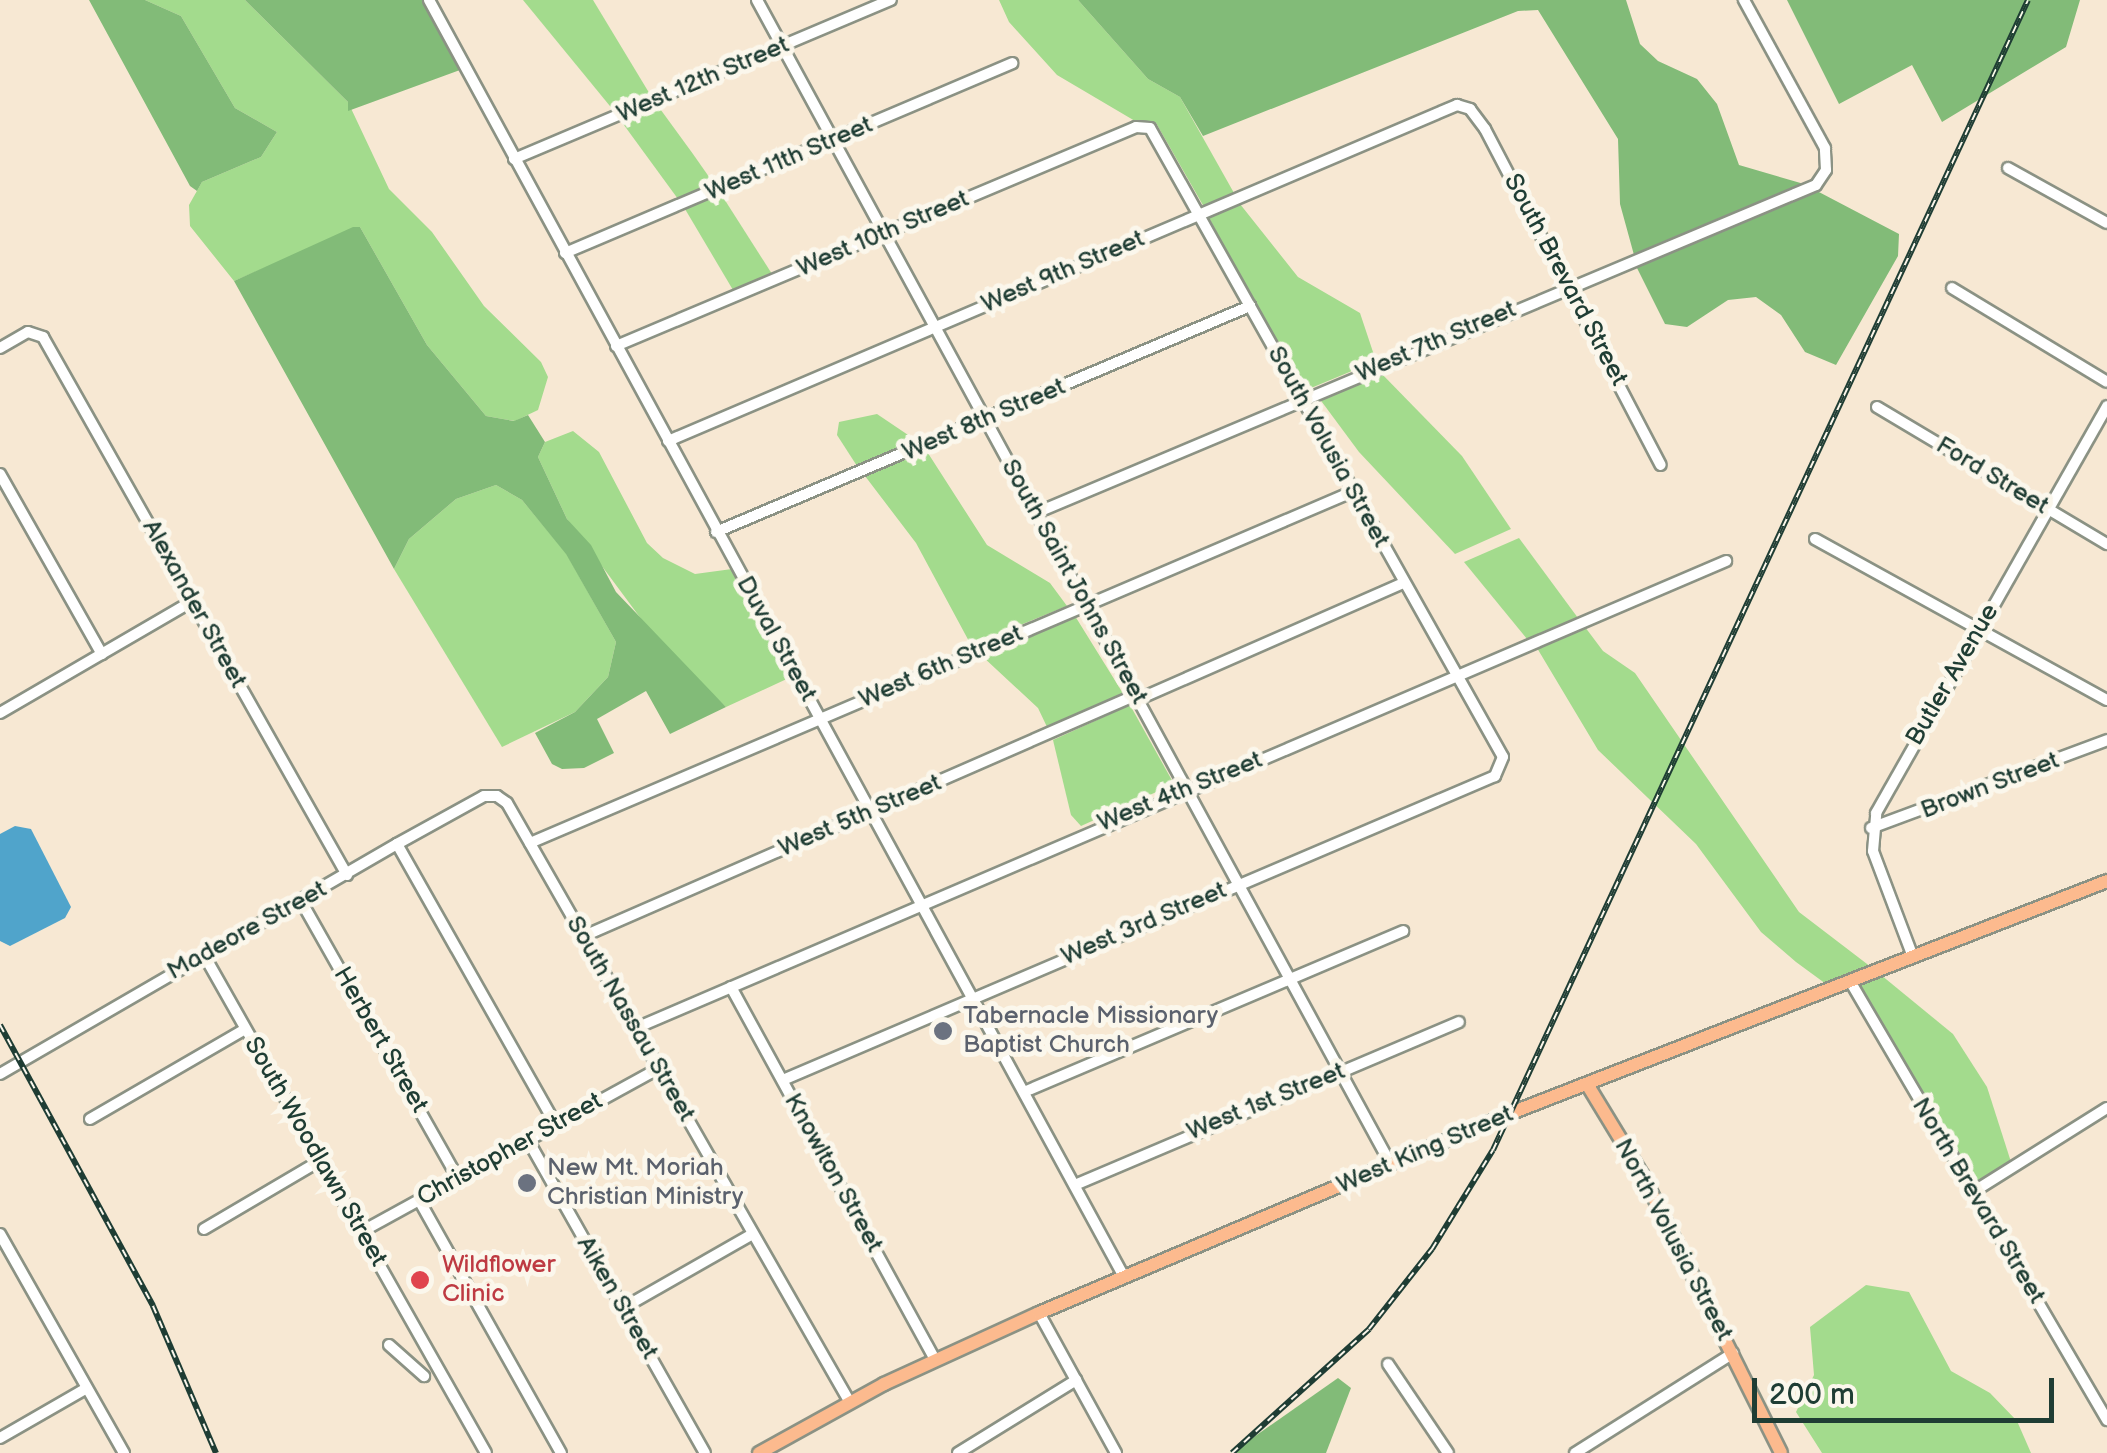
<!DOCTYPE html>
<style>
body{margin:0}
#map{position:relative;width:2107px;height:1453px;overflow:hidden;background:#f7e8d3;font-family:"Balsamiq Sans",sans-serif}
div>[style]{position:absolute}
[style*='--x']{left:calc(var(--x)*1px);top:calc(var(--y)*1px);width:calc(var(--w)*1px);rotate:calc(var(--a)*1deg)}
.green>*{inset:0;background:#a3db8d}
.forest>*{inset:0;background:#82bb78}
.water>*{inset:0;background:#50a4cb}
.roads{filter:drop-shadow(2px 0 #8b9284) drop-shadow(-2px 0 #8b9284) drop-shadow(0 2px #8b9284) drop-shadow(0 -2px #8b9284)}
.minor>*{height:10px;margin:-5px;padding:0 5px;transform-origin:5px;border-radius:5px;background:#fff}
.major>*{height:12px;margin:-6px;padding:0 6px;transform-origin:6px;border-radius:6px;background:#fcba8e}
.rail>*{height:6px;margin-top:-3px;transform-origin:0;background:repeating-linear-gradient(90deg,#fbf7ec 0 8px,#1f3d34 0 16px);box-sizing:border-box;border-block:2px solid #1f3d34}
.dots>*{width:28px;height:28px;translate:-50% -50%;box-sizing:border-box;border:5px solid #fbf7ec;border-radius:50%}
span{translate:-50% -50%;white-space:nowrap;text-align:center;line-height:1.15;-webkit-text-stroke:10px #fbf7ec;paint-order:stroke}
.street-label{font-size:25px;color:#1f3d34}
.worship-label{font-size:25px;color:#5b616d}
.left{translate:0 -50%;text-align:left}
.health-label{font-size:25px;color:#be3a42}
.scale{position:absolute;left:1752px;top:1378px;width:302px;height:45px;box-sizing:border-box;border:5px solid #1f3d34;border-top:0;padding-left:12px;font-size:30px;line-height:35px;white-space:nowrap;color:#1f3d34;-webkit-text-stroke:8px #fbf7ec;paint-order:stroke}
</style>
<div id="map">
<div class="green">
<div style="clip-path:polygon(145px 0,245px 0,348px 102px,389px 189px,432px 232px,484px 306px,541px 362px,548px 377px,538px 410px,515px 421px,486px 416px,427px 345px,360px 227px,234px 281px,190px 226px,189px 205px,202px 182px,261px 157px,277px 132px,235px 108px,181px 16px)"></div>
<div style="clip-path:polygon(523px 0,593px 0,651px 96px,614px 111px)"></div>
<div style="clip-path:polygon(999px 0,1078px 0,1148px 79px,1180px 97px,1234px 193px,1204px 207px,1156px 123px,1135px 121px,1057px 75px,1009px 22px)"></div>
<div style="clip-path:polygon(658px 106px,693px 154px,714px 184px,678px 199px,621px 121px)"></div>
<div style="clip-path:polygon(721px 194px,772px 274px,733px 290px,685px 209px)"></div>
<div style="clip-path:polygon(1240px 204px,1298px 277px,1360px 313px,1376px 361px,1311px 388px,1286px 360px,1209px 218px)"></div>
<div style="clip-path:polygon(1380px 372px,1462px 456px,1511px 529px,1455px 554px,1359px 452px,1319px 398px)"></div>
<div style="clip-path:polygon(877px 414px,917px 441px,857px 466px,837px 435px,839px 422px)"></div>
<div style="clip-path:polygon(573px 431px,599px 452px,647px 543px,663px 558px,695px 574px,732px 569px,791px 677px,726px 707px,659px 643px,567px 519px,538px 457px,545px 442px)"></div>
<div style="clip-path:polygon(926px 450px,987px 545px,1050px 583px,1067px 606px,971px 645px,916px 543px,865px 476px)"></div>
<div style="clip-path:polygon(496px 485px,522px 500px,566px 553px,616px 642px,608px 677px,575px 712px,502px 747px,394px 569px,409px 539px,456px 499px)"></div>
<div style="clip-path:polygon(1519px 538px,1578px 618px,1527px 639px,1464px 562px)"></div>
<div style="clip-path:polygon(1075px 616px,1124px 695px,1048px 729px,1038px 708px,982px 656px)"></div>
<div style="clip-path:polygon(1585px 627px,1603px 651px,1635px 673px,1799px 912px,1871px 967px,1826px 984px,1796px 962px,1761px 932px,1696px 844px,1598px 750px,1537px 648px)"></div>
<div style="clip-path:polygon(1130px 705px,1174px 784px,1081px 826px,1071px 815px,1053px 740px)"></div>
<div style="clip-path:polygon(1881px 975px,1953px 1034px,1987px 1087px,2011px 1162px,1974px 1184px,1858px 984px)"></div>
<div style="clip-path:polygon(1866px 1285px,1909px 1292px,1951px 1371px,1990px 1393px,2017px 1421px,2031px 1453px,1822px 1453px,1796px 1412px,1814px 1375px,1810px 1327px)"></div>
</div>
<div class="forest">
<div style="clip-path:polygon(89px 0,145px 0,181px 16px,235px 108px,277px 132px,261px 157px,202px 182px,197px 191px,190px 186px)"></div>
<div style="clip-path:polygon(245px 0,423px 0,460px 70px,348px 111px,348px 102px)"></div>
<div style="clip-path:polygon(1078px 0,1626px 0,1640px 44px,1658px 61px,1697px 79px,1717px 104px,1739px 165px,1804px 184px,1634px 255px,1620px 204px,1618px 139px,1538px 10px,1518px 11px,1203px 136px,1180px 97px,1148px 79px)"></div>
<div style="clip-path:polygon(1787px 0,2080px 0,2066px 47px,1942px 122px,1912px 65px,1839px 104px)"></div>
<div style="clip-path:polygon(1817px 191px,1899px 234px,1898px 256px,1836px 365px,1805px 352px,1781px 315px,1756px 297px,1728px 300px,1687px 327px,1665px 324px,1636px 266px)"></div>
<div style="clip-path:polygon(353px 227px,360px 227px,427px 345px,486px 416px,514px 421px,528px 415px,545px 442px,538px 457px,567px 519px,591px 545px,616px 592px,726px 707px,670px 734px,646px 691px,597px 719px,614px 753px,584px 768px,562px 769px,552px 764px,535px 733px,575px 712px,608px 677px,616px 642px,566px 554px,522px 500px,496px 485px,456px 499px,409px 539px,394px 569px,234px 281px)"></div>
<div style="clip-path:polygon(1338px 1378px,1351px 1388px,1326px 1453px,1231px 1453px)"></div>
</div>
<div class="water">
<div style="clip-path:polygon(15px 826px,31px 829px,71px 907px,65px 918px,10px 946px,0 941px,0 834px)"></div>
</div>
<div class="roads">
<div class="minor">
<div style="--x:429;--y:0;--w:1454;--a:61.44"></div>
<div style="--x:757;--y:0;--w:1326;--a:61.44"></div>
<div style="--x:514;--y:159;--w:409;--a:-22.9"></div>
<div style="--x:2008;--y:168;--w:113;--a:29.1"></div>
<div style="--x:565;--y:253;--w:486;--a:-23"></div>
<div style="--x:1952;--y:288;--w:181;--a:31.2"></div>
<div style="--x:616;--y:346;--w:564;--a:-22.84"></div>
<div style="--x:1136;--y:127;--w:14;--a:4"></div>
<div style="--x:1150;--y:128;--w:721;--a:60.7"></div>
<div style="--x:1503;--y:757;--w:21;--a:113"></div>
<div style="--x:1495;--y:776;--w:774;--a:156.88"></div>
<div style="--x:0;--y:348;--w:32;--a:-30"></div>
<div style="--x:28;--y:332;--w:16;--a:18"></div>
<div style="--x:43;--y:337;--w:618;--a:60.53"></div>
<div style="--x:1877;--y:407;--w:268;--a:30.8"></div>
<div style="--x:668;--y:441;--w:858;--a:-23.07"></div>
<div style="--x:1457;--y:105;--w:14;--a:17"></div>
<div style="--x:1470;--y:109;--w:25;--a:53"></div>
<div style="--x:1485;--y:129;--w:379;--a:62.4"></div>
<div style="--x:0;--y:474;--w:207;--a:60.5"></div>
<div style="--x:1036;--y:513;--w:846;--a:-22.81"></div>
<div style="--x:1816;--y:185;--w:18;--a:-56"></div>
<div style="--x:1826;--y:170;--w:22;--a:-93"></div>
<div style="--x:1825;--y:148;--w:169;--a:-118.7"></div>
<div style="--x:716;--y:532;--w:580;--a:-22.94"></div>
<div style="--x:1815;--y:539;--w:333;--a:28.9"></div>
<div style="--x:1139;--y:699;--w:288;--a:-23.7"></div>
<div style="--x:0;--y:713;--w:221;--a:-30.2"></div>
<div style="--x:1871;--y:828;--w:252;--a:-20.4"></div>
<div style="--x:530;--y:843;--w:894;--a:-23.12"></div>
<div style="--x:397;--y:844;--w:323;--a:60.5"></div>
<div style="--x:301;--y:901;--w:319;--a:60.5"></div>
<div style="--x:584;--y:936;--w:602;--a:-23.59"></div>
<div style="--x:204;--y:955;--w:572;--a:60.48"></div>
<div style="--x:1913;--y:957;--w:113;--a:-110.7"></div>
<div style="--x:1873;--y:851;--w:38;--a:-85"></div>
<div style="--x:1876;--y:813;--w:468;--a:-60.4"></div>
<div style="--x:1850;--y:981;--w:509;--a:59.65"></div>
<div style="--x:731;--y:987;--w:424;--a:61.3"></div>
<div style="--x:636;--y:1028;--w:1186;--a:-23.19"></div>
<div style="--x:0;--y:1074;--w:459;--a:-30.1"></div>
<div style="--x:397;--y:844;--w:99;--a:-28.9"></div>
<div style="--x:484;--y:796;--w:13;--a:0"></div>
<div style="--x:497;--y:796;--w:12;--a:35"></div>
<div style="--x:507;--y:803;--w:689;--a:60.23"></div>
<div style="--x:1024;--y:1092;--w:412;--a:-23"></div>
<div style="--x:90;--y:1119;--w:179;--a:-30.1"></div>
<div style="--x:529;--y:1142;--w:357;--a:60.5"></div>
<div style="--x:1075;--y:1185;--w:417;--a:-23"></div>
<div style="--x:1973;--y:1192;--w:158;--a:-32.1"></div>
<div style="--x:419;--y:1200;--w:290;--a:60.7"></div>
<div style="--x:204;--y:1229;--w:136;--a:-30.5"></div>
<div style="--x:361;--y:1232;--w:339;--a:-28.8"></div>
<div style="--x:0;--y:1234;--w:252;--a:60.5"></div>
<div style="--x:623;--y:1308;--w:147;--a:-29.7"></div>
<div style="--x:1039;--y:1313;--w:160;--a:61.2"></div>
<div style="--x:389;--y:1345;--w:47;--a:41.5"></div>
<div style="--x:1388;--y:1364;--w:107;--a:56"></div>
<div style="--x:0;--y:1438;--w:100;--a:-29.9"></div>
<div style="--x:958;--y:1453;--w:139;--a:-31.7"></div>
<div style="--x:1575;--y:1453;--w:187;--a:-32.3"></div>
</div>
<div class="major">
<div style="--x:1587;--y:1084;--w:108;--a:58.7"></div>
<div style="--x:1643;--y:1176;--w:309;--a:63.5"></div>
<div style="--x:759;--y:1453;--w:143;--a:-28.9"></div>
<div style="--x:884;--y:1384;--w:170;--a:-24.6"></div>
<div style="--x:1039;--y:1313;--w:513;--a:-22.96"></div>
<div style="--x:1511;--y:1113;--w:640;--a:-21.27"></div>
</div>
</div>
<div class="rail">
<div style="--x:0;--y:1025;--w:320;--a:61.4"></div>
<div style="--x:153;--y:1306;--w:160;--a:66.8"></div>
<div style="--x:1232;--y:1453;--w:185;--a:-42.1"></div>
<div style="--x:1369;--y:1329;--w:102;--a:-51.8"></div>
<div style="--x:1432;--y:1249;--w:116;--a:-58.4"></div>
<div style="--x:1493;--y:1150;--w:1268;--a:-65.05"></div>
</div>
<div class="dots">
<div style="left:943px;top:1031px;background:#6b7280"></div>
<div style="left:527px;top:1183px;background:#6b7280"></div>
<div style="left:420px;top:1280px;background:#e0444e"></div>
</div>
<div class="street-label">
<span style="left:703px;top:80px;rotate:-23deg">West 12th Street</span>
<span style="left:789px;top:159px;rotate:-23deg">West 11th Street</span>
<span style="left:883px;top:234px;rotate:-23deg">West 10th Street</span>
<span style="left:1063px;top:272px;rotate:-23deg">West 9th Street</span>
<span style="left:1565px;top:280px;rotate:62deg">South Brevard Street</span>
<span style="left:1436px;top:342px;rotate:-23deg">West 7th Street</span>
<span style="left:984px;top:420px;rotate:-23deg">West 8th Street</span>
<span style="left:1328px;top:447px;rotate:61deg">South Volusia Street</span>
<span style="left:1992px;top:476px;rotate:31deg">Ford Street</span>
<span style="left:1074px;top:582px;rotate:61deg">South Saint Johns Street</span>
<span style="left:194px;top:604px;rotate:61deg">Alexander Street</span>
<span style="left:776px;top:639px;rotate:61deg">Duval Street</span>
<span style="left:941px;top:667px;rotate:-23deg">West 6th Street</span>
<span style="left:1953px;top:675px;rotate:-60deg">Butler Avenue</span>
<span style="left:1990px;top:786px;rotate:-21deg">Brown Street</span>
<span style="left:1180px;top:792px;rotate:-22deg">West 4th Street</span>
<span style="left:860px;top:816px;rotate:-23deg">West 5th Street</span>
<span style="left:1144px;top:924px;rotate:-23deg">West 3rd Street</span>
<span style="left:247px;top:931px;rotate:-29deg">Madeore Street</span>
<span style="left:630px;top:1019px;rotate:60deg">South Nassau Street</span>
<span style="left:380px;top:1040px;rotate:60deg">Herbert Street</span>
<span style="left:1266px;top:1102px;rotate:-22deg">West 1st Street</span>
<span style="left:510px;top:1150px;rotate:-29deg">Christopher Street</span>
<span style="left:1425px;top:1150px;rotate:-23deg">West King Street</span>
<span style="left:315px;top:1152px;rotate:60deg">South Woodlawn Street</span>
<span style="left:833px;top:1173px;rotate:61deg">Knowlton Street</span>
<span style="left:1978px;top:1201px;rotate:59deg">North Brevard Street</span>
<span style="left:1673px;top:1240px;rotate:62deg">North Volusia Street</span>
<span style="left:617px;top:1298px;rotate:60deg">Aiken Street</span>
</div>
<div class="worship-label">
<span class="left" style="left:963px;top:1031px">Tabernacle Missionary<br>Baptist Church</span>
<span class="left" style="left:547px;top:1183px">New Mt. Moriah<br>Christian Ministry</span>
</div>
<div class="health-label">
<span class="left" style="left:442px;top:1280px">Wildflower<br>Clinic</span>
</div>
<div class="scale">200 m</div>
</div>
